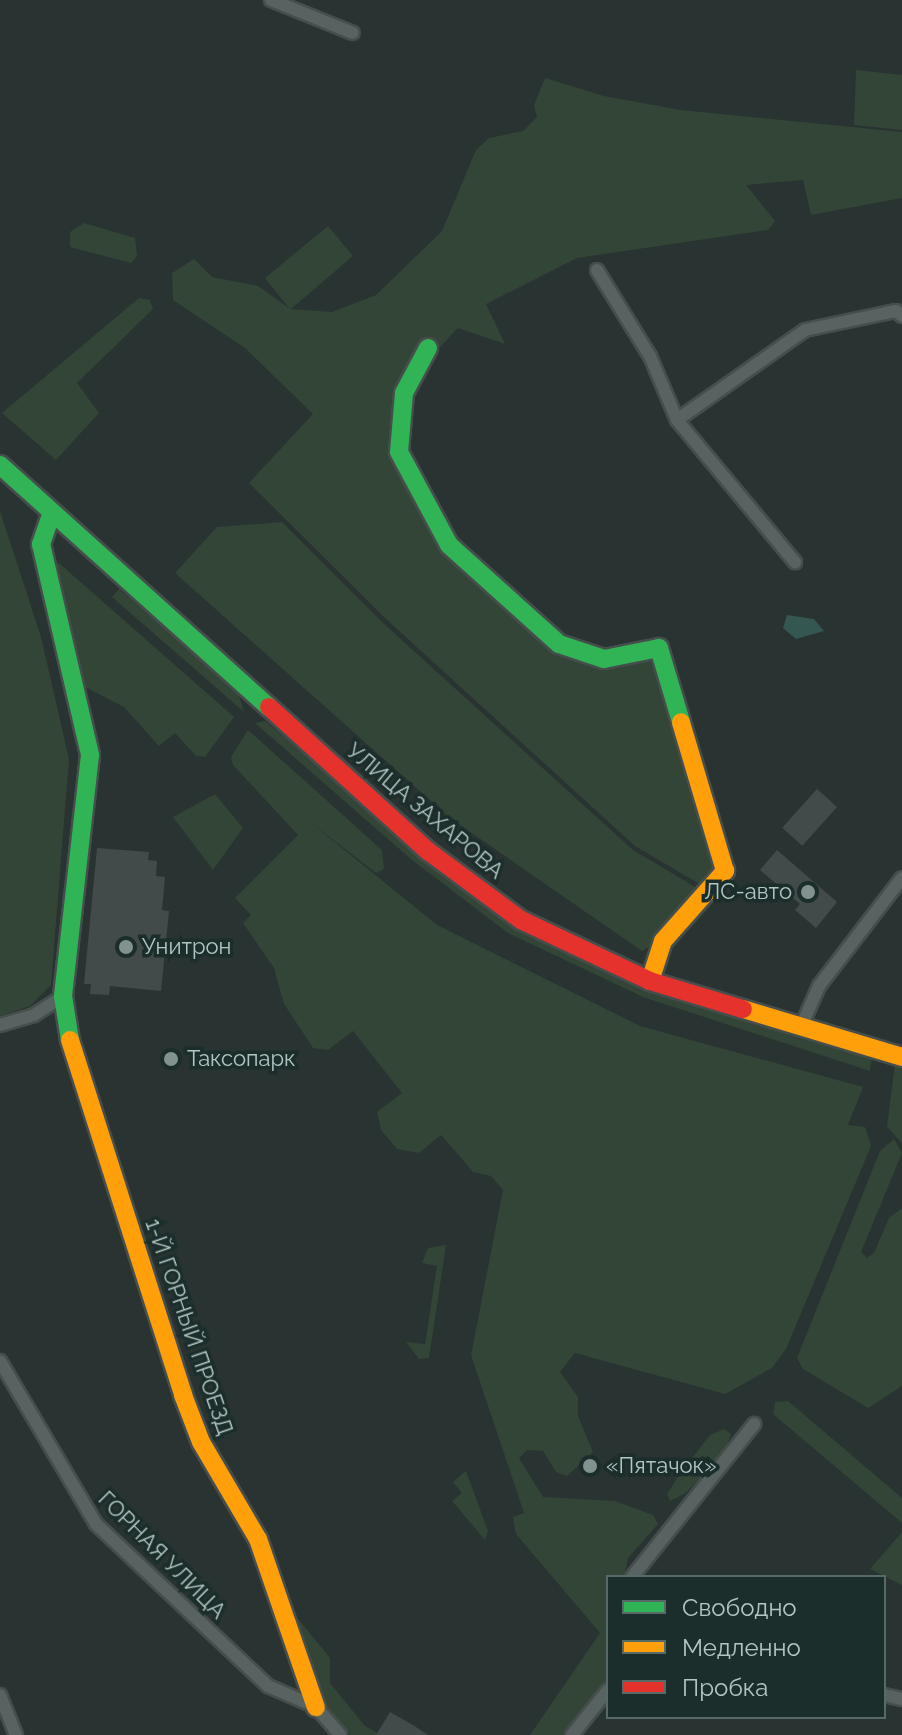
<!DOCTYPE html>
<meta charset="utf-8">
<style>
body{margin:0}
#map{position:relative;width:902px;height:1735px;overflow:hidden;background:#293331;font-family:Raleway,sans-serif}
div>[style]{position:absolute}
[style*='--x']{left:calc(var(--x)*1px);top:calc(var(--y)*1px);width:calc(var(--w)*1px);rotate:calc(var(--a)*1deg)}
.green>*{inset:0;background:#334536}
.water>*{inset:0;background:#355751}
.building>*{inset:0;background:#424b49;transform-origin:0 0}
.roads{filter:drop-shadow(2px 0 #464e4d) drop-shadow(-2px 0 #464e4d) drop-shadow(0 2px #464e4d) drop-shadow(0 -2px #464e4d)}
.street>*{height:12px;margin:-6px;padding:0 6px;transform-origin:6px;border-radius:6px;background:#586260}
.fast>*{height:18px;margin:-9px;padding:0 9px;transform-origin:9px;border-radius:9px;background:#30b455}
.slow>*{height:18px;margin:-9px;padding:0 9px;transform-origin:9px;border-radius:9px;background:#ff9f0a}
.jam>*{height:18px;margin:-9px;padding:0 9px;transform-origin:9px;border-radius:9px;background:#e5322d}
.dots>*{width:22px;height:22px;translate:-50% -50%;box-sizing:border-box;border:4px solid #1c2e2b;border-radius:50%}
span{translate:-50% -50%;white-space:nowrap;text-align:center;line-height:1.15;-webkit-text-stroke:7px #1c2e2b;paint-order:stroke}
.street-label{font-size:22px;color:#b2c5c2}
.poi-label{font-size:22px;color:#b2c5c2}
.right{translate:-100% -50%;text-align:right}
.left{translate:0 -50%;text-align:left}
.legend{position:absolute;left:606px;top:1575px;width:280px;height:144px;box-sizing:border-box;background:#1c2e2b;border:2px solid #586a67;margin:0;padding:10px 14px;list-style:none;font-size:24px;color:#b2c5c2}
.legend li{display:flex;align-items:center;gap:16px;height:40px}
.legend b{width:40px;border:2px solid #586a67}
</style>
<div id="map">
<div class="green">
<div style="clip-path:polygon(856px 70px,902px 75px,902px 130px,854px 125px)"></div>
<div style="clip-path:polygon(545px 78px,604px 96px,681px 110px,902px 132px,902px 198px,811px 215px,803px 180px,746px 185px,775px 221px,768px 230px,577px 258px,486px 304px,505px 344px,458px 328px,397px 393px,395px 461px,468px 574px,603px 664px,653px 656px,718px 872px,703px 886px,635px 846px,386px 619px,249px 483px,313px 414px,245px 348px,173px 300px,172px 273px,194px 259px,212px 277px,258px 286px,289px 308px,265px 278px,328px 226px,353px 256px,291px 309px,332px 312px,376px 295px,442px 231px,476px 150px,489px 138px,523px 131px,537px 117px,534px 105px)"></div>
<div style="clip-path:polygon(84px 223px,135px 238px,137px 256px,131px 263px,70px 247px,70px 232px)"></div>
<div style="clip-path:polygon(139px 298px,150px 300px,153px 309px,77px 383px,99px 413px,56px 460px,2px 413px)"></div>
<div style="clip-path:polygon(0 511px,41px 637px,69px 759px,51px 985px,30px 1006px,0 1016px)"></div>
<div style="clip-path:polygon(282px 522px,383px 623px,633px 850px,702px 891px,659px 941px,642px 951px,450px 818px,175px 573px,217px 527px)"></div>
<div style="clip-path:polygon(59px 563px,234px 717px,205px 757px,196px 756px,175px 733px,159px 746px,124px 707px,85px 687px,53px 566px)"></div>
<div style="clip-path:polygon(119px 589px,238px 692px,244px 712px,112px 597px)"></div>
<div style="clip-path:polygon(265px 721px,513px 924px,649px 986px,872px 1057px,870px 1071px,643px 997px,508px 933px,412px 860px,255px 723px)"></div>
<div style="clip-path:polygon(248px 730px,382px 850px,384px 869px,376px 873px,310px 822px,437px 925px,640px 1026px,863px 1087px,848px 1125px,865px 1127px,871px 1146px,786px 1349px,772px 1368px,725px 1394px,575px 1353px,560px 1372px,578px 1397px,578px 1416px,593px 1452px,567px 1476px,556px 1472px,543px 1451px,527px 1450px,519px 1458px,543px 1497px,615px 1501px,653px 1515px,658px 1524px,628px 1558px,624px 1577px,608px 1577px,608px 1682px,565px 1735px,530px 1735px,600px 1633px,516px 1534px,513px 1517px,524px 1513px,471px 1355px,503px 1190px,491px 1176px,473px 1172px,441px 1135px,419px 1153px,397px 1149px,381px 1130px,377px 1112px,402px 1093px,353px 1031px,328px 1050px,313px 1048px,284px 1004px,274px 968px,243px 923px,251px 915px,235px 898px,298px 835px,233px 765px,231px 757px)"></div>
<div style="clip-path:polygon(215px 794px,243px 828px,213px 870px,173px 817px)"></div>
<div style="clip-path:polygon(895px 1063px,902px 1065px,902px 1143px,887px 1127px)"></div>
<div style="clip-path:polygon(894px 1139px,902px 1153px,861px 1252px,867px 1258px,874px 1253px,889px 1218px,902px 1208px,902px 1386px,868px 1408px,803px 1369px,797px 1358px,880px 1151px)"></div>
<div style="clip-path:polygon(446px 1245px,429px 1358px,419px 1359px,406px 1342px,425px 1344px,437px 1266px,422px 1263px,428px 1248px)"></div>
<div style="clip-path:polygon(788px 1401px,902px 1498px,902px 1523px,773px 1414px,775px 1402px)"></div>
<div style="clip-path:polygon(724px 1429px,731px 1434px,726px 1450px,686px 1493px,670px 1501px,667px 1494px,679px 1475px,710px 1435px)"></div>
<div style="clip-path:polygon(466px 1471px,488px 1531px,485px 1540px,452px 1501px,462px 1493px,453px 1482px)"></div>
<div style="clip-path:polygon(902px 1532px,902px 1585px,870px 1569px)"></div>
<div style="clip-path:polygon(295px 1615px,330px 1658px,330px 1683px,365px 1726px,381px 1735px,350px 1735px,327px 1713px)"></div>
</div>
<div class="water">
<div style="clip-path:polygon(787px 615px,814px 619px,824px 631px,796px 639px,783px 628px)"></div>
</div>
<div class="building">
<div style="left:817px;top:789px;width:27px;height:52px;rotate:42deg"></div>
<div style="clip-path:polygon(97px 848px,149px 852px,148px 860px,157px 861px,156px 876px,165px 877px,162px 910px,169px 911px,161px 991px,110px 986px,109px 995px,90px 994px,91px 984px,84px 984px)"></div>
<div style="clip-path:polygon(777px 850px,837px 902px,816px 928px,795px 910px,800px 904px,760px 870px)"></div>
<div style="clip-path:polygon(390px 1712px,413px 1725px,428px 1735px,376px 1735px)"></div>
</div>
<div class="roads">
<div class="street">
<div style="--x:271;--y:0;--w:88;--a:21.9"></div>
<div style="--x:597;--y:270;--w:101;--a:58.4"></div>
<div style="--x:650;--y:356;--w:69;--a:67.1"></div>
<div style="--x:677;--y:420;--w:185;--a:50.3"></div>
<div style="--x:677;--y:420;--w:156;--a:-35.1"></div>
<div style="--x:805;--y:330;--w:93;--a:-11.8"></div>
<div style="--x:896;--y:311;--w:8;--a:40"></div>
<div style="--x:0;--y:1025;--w:35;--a:-16"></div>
<div style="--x:34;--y:1015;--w:35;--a:-33"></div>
<div style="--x:801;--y:1027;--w:45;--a:-66.3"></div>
<div style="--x:819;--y:986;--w:136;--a:-52.5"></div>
<div style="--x:0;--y:1361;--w:189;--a:59.5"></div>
<div style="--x:96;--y:1524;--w:236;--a:43.3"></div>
<div style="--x:268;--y:1686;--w:52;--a:23.6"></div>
<div style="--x:316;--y:1707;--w:37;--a:49"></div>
<div style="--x:632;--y:1577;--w:196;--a:-51.4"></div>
<div style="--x:0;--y:1695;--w:43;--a:68.2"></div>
<div style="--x:884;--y:1695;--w:18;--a:13"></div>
<div style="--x:572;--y:1735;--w:58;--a:-51.3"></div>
</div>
<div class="fast">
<div style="--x:428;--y:348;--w:51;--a:118.1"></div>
<div style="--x:404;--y:393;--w:59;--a:94.8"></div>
<div style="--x:399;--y:452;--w:106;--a:61.7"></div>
<div style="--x:449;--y:545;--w:148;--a:42"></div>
<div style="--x:559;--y:644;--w:47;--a:18.4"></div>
<div style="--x:604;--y:659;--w:56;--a:-11.3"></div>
<div style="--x:659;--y:648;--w:77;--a:73.4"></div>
<div style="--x:0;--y:465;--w:362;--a:42"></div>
<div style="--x:51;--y:515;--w:31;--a:109"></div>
<div style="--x:41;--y:544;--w:217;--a:76.9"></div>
<div style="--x:90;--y:755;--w:243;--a:96.4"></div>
<div style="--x:63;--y:996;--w:45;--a:81"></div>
</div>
<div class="slow">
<div style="--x:650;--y:981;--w:42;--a:-72"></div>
<div style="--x:663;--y:941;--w:94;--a:-48.5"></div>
<div style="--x:725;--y:871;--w:155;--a:-106.5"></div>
<div style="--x:743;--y:1009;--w:166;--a:16.8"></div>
<div style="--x:70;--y:1040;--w:373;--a:72.3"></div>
<div style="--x:183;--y:1395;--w:50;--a:69"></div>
<div style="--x:201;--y:1442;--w:113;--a:59.6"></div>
<div style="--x:258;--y:1539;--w:178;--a:71"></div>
</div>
<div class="jam">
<div style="--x:269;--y:707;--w:215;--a:42.2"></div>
<div style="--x:428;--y:851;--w:116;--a:36.6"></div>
<div style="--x:521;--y:920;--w:143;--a:25.3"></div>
<div style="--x:650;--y:981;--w:97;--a:16.8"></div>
</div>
</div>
<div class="dots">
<div style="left:808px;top:892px;background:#82928f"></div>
<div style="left:126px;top:947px;background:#82928f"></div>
<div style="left:171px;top:1059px;background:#82928f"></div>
<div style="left:590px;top:1466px;background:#82928f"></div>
</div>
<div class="street-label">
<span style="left:425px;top:811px;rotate:40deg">УЛИЦА ЗАХАРОВА</span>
<span style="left:189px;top:1327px;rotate:71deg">1-Й ГОРНЫЙ ПРОЕЗД</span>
<span style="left:162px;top:1555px;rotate:45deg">ГОРНАЯ УЛИЦА</span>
</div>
<div class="poi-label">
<span class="right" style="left:792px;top:892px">ЛС-авто</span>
<span class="left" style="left:142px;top:947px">Унитрон</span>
<span class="left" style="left:187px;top:1059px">Таксопарк</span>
<span class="left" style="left:606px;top:1466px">«Пятачок»</span>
</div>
<ul class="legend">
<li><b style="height:10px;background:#30b455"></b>Свободно</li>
<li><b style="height:10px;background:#ff9f0a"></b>Медленно</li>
<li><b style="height:10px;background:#e5322d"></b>Пробка</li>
</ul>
</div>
